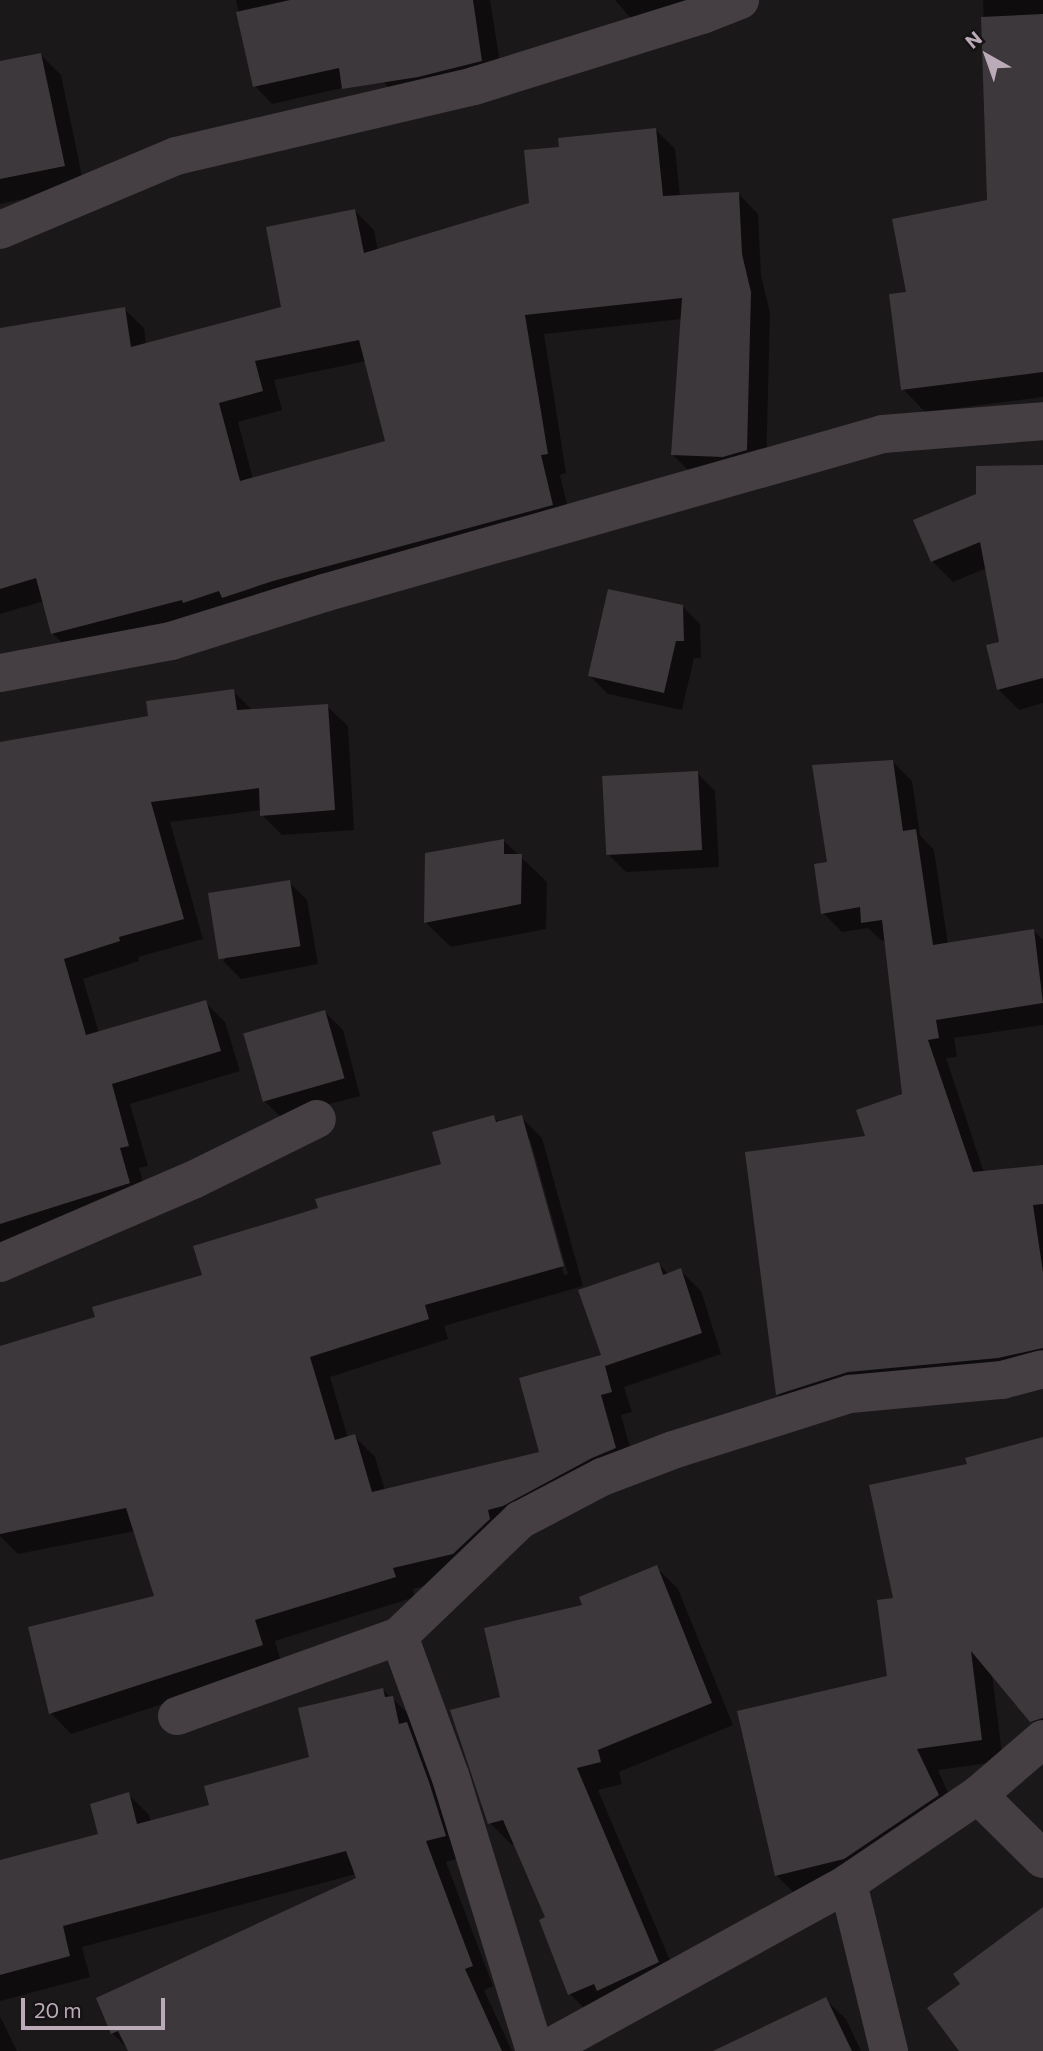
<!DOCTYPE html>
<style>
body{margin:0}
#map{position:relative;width:1043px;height:2051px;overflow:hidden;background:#1b181a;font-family:Commissioner,sans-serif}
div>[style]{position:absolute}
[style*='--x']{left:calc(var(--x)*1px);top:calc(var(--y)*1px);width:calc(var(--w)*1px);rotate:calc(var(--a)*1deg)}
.shadow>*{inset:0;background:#0007}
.building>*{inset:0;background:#3d383b;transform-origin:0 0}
.minor>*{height:38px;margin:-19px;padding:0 19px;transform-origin:19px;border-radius:19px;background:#453e43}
span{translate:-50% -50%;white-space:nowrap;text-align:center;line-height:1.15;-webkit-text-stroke:6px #161315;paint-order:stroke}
.north{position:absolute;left:952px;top:21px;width:70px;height:70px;-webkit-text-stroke:5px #161315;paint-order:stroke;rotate:320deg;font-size:19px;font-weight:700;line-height:28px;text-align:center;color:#bbabb9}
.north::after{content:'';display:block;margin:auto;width:24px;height:32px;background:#bbabb9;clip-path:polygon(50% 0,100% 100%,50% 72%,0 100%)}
.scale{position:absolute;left:21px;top:1998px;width:144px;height:32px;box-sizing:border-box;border:4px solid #bbabb9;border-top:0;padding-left:9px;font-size:21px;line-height:24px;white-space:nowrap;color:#bbabb9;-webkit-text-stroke:5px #161315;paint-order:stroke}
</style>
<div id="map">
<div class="shadow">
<div style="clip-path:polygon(236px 0,490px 0,503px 82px,403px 103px,381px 79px,272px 104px,255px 86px)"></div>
<div style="clip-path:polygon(615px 0,711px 0,634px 22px)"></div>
<div style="clip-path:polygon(983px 0,1043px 0,1043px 397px,925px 412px,903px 389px,909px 294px,989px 202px)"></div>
<div style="clip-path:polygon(41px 55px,61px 75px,84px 186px,0 204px,0 63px)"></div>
<div style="clip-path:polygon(evenodd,655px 129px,675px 149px,680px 197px,739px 194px,758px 214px,761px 275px,770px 313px,766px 469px,692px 474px,673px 455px,682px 319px,544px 334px,566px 473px,560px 475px,572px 525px,72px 652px,52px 633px,44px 601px,0 614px,0 329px,124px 309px,144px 328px,146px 345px,283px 308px,355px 211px,374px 230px,378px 251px,531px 205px,561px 148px,655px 129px,367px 361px,388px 443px,253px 479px,238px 422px,282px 410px,274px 380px,367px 361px)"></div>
<div style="clip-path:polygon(1043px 496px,1043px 703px,1019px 710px,998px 689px,1001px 643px,987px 568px,953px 582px,932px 561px)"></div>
<div style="clip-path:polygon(682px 606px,700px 624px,701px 658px,694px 658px,682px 710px,608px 694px,590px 676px)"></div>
<div style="clip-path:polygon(233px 691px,253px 711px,327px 706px,348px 726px,354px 830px,282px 835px,262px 815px,262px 810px,170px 822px,203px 939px,138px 957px,139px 961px,83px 979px,99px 1033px,205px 1002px,225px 1022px,240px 1071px,130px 1104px,148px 1166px,139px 1168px,149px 1203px,0 1256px,0 743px,149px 717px)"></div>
<div style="clip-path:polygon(893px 762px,912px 781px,920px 835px,934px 850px,948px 944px,1034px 931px,1043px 940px,1043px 1025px,954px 1038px,957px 1057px,946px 1058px,984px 1173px,1043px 1167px,1043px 1370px,796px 1413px,778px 1394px,868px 1138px,904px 1095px,886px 940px,882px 941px,868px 928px,842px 932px,823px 913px,829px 863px)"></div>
<div style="clip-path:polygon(697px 773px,715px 791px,719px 867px,626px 872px,608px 854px)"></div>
<div style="clip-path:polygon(504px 841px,547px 882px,546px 929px,451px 947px,425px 922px)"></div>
<div style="clip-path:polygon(289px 882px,307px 900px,318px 964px,241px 979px,223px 961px)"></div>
<div style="clip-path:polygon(325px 1012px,343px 1030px,360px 1096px,281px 1117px,263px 1100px)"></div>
<div style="clip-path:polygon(evenodd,494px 1117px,500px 1123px,521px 1117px,542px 1138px,583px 1286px,444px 1326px,448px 1339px,330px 1377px,348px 1438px,354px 1436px,375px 1457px,385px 1491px,542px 1453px,659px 1264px,669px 1275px,680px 1270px,701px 1291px,721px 1354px,624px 1387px,632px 1412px,621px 1415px,636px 1469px,507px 1531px,473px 1574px,413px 1589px,415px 1597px,275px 1641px,282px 1665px,71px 1734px,51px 1713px,156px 1598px,135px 1531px,18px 1554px,0 1536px,0 1348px,97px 1318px,204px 1276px,320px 1209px,443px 1165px,494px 1117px,527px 1139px,530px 1139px,568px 1274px,564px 1275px,527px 1139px)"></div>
<div style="clip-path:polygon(1043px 1438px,1043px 1732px,992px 1674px,1003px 1761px,938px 1770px,959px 1818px,798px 1897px,776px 1875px,889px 1677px,895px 1599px,969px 1465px)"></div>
<div style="clip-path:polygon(656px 1567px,678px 1589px,733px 1725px,619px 1772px,622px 1784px,598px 1790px,680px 1984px,592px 2016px,570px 1994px,547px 1918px,515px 1844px,512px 1845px,490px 1823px,502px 1698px,585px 1607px)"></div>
<div style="clip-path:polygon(383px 1690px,413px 1718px,465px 1856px,446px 1862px,493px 1986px,484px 1990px,512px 2051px,130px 2051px,112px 2033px,358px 1879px,356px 1874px,82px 1947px,90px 1977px,0 2001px,0 1860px,100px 1835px,128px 1794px,149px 1815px,151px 1822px,211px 1806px,311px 1759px)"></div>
<div style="clip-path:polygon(825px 1999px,846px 2019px,861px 2051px,746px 2051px)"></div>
<div style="clip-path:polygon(0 2016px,17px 2051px,0 2051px)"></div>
</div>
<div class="building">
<div style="clip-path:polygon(290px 0,473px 0,482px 61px,418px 77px,342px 89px,339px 68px,253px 87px,236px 12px)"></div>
<div style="clip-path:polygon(1043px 14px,1043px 372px,901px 390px,889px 294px,906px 292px,892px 219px,987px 200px,981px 17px)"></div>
<div style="clip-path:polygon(41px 53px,65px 166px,0 179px,0 61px)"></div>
<div style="clip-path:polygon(evenodd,656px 128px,663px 196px,739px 192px,742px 254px,751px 292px,747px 450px,723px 457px,671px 455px,682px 298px,525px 315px,548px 454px,541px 455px,553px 505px,273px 581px,222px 598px,219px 591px,183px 603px,182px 600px,51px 634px,36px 578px,0 589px,0 328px,125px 307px,131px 347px,281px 307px,266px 227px,355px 209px,364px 253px,529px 203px,524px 150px,559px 147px,558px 138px,656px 128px,359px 340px,385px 441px,240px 481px,219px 403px,263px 391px,255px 361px,359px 340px)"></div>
<div style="clip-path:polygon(1043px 465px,1043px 678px,997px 690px,986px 645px,999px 642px,980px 542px,931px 562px,913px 520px,976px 494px,976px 466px)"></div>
<div style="clip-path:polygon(608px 589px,683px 605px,684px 641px,676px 641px,664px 693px,588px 676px)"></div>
<div style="clip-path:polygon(234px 689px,237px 710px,328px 704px,335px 810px,260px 816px,259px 788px,151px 802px,184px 919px,119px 937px,120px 941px,64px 959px,86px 1035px,206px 1000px,221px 1051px,112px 1084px,129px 1146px,120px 1148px,130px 1183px,0 1224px,0 742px,148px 716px,146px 701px)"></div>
<div style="clip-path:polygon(893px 760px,903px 831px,916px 829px,933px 945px,1034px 929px,1043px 1003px,936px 1020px,939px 1038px,928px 1040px,973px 1172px,1043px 1165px,1043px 1204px,1033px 1205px,1043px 1272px,1043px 1348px,998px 1358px,848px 1372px,776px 1395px,745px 1152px,865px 1136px,856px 1110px,902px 1094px,882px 920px,861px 923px,860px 907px,821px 914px,814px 864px,827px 862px,812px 765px)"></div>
<div style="left:698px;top:771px;width:79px;height:96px;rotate:87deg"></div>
<div style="clip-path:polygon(504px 839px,504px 854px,522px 854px,521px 904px,424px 923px,425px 853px)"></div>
<div style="left:290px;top:880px;width:67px;height:83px;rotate:81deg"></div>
<div style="left:325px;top:1010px;width:71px;height:85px;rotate:74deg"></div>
<div style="clip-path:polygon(494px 1115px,496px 1122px,522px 1115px,564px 1266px,425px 1305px,429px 1319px,310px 1357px,335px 1440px,355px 1434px,372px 1492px,539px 1452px,519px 1378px,601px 1355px,578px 1290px,659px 1262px,663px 1275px,681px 1268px,702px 1333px,605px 1366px,612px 1392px,601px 1395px,616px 1448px,592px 1458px,503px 1506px,488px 1510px,490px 1519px,453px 1554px,393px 1568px,396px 1577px,255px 1620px,263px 1645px,49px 1714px,28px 1627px,154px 1596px,126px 1508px,0 1534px,0 1346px,95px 1317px,92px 1307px,202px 1275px,193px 1246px,318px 1208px,315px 1199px,441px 1164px,432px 1132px)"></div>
<div style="clip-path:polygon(1043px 1437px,1043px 1718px,1030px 1722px,971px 1651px,982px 1740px,917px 1749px,939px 1795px,844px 1859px,775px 1876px,737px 1711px,887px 1676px,877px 1600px,893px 1598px,869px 1485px,967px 1464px,965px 1458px)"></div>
<div style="clip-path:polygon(657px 1565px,712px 1703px,598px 1750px,601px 1762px,577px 1768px,659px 1962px,597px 1991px,594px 1984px,568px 1995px,539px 1920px,545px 1917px,503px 1820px,488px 1824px,450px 1710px,500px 1697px,484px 1628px,582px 1605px,579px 1597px)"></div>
<div style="clip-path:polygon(383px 1688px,385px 1697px,393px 1696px,399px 1724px,407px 1722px,429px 1782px,446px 1836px,426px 1841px,473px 1966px,465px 1969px,502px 2051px,128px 2051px,118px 2031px,111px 2034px,96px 1998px,356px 1878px,346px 1851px,63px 1926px,70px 1956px,0 1975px,0 1860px,98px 1834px,90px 1804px,129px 1792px,137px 1824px,209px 1805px,204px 1786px,309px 1757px,298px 1708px)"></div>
<div style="clip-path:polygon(1043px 1907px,1043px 2051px,959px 2051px,927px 2008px,960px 1984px,953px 1974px)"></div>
<div style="clip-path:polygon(826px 1997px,852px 2051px,713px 2051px)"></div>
</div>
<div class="minor">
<div style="--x:0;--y:230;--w:191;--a:-22.8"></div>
<div style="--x:176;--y:156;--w:306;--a:-13.2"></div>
<div style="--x:474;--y:86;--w:239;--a:-17.3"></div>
<div style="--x:702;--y:15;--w:41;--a:-21.5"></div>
<div style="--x:0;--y:673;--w:174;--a:-10.6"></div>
<div style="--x:171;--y:641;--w:160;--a:-17.4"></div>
<div style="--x:324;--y:593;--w:581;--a:-15.88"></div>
<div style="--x:883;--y:434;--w:161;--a:-4.6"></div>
<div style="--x:0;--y:1263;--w:210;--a:-23.3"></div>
<div style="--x:193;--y:1180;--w:138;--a:-26.2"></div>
<div style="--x:399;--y:1636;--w:148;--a:69.9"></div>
<div style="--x:450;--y:1775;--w:289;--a:72.9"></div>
<div style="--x:177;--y:1716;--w:236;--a:-19.8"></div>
<div style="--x:399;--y:1636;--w:168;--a:-43.8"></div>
<div style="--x:520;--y:1520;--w:93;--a:-27.7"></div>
<div style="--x:602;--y:1477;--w:76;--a:-20.8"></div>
<div style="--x:673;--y:1450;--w:186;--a:-17.6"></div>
<div style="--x:850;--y:1394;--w:153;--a:-5.3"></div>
<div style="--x:1002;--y:1380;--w:42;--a:-15"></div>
<div style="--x:978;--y:1795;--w:91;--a:44.6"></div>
<div style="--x:848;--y:1883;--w:173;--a:76.3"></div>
<div style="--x:543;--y:2051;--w:348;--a:-28.8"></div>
<div style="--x:848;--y:1883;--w:157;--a:-34.1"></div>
<div style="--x:978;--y:1795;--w:86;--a:-40.7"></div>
</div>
<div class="north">N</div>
<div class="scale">20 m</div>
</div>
